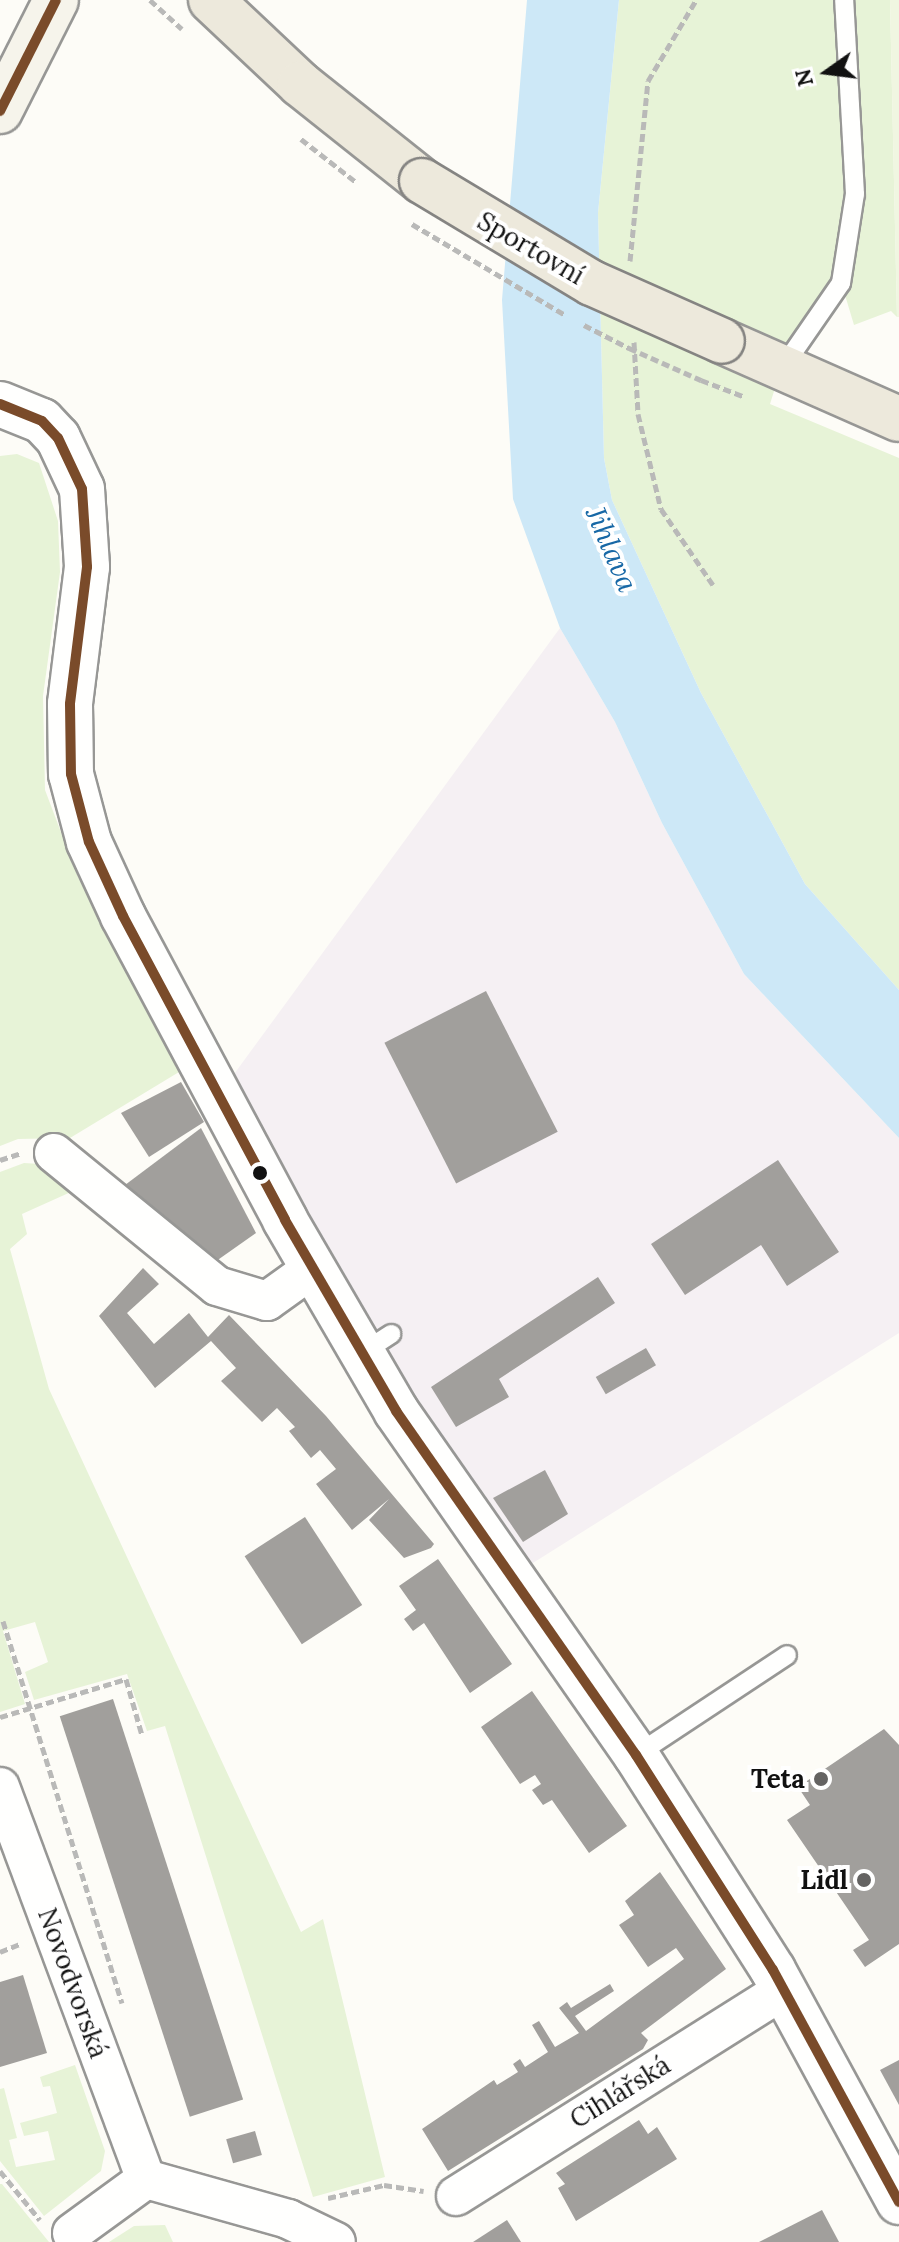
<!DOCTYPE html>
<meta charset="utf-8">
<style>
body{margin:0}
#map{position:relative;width:899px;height:2242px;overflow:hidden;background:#fdfcf7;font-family:Lora,serif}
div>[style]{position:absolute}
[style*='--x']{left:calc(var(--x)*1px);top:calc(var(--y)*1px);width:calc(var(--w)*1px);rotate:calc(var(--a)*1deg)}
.industrial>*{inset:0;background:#f5f0f3}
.green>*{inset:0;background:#e7f3d7}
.pitch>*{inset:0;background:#f0f6e1}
.water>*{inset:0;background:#cde8f7}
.building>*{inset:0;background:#a19f9c;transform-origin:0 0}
.path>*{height:5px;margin-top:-2.5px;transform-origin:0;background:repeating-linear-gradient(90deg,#b9b9b8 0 8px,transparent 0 12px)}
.roads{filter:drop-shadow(2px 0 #979795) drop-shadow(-2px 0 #979795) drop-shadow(0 2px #979795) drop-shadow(0 -2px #979795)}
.service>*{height:18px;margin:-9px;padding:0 9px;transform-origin:9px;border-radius:9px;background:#fffffe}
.minor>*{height:38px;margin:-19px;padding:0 19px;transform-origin:19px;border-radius:19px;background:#fffffe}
.tertiary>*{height:44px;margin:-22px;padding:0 22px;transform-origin:22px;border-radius:22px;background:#fffffe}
.secondary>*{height:44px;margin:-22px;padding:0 22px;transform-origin:22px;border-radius:22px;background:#f6f4eb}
.primary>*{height:44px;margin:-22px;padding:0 22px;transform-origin:22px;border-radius:22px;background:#ede9dc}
.path-bridge>*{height:5px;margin-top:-2.5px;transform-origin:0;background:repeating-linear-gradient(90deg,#b9b9b8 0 8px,transparent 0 12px)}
.bridges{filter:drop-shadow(2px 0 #858482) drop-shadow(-2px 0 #858482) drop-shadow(0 2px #858482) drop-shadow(0 -2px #858482)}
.primary-bridge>*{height:44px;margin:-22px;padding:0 22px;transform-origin:22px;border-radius:22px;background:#ede9dc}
.bus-1>*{height:10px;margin:-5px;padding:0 5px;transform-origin:5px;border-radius:5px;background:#7a4b2a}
.dots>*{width:22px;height:22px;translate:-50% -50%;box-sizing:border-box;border:4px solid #fff;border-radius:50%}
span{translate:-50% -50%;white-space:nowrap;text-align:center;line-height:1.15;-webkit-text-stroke:8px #fff;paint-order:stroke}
.street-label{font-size:26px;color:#111}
.poi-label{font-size:26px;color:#111;font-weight:700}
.right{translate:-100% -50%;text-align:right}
.water-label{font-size:28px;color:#1768a6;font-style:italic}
.north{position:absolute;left:787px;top:32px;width:80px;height:80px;-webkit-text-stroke:6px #fff;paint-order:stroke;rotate:256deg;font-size:22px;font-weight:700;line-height:32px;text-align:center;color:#111}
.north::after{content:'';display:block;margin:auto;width:28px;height:36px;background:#111;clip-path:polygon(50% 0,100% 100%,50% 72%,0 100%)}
</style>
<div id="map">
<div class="industrial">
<div style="clip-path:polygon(560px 628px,615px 722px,662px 823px,744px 974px,899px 1138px,899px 1333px,509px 1578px,221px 1092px)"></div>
</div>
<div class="green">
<div style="clip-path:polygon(619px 0,890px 0,897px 317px,891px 311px,854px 325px,842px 285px,781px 369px,770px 404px,899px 458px,899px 990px,805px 884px,701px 693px,612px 500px,604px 458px,598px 213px)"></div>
<div style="clip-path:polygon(17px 454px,39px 463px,58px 521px,60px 572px,43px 696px,45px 790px,78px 877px,184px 1069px,70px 1138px,18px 1139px,0 1146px,0 456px)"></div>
<div style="clip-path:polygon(24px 1163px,40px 1164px,82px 1187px,22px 1214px,27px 1234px,10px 1249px,49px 1389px,301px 1932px,323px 1919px,385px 2177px,313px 2197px,165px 1726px,147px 1731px,127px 1674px,34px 1700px,25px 1672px,48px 1662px,35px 1622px,3px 1631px,25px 1704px,0 1712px,0 1172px)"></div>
<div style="clip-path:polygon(75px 2065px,105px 2151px,101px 2171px,44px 2216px,0 2161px,0 2089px,4px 2088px,17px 2138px,9px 2140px,16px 2167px,55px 2160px,48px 2131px,24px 2136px,20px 2123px,57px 2113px,50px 2086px,43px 2087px,40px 2077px)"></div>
<div style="clip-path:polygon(0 2184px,2px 2184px,49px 2242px,0 2242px)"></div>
<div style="clip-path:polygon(165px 2225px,173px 2242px,109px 2242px,134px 2226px)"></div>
</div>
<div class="pitch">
<div style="clip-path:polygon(890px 0,899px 0,899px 317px,897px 317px)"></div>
</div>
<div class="water">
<div style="clip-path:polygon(527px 0,619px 0,598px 213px,604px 458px,612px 500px,701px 693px,805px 884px,899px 990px,899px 1138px,744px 974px,662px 823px,615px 722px,560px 628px,513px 499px,502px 300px)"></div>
</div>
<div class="building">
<div style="left:486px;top:991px;width:158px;height:114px;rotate:63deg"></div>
<div style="clip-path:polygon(181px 1082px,204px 1122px,149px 1157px,121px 1113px)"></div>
<div style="clip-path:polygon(201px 1128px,256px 1233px,212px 1264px,125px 1185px)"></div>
<div style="clip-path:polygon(778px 1160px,839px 1252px,787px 1286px,761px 1245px,685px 1295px,651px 1244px)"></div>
<div style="clip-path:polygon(143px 1268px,159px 1284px,127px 1313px,154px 1344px,189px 1313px,208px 1337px,229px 1315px,326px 1416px,434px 1544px,431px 1548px,404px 1558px,369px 1520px,389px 1499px,352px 1530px,316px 1484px,336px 1469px,320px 1450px,311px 1458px,289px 1431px,295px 1427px,277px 1408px,262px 1422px,221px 1381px,236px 1368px,211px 1341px,155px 1388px,99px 1316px)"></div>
<div style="clip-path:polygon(598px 1277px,615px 1303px,499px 1379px,509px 1397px,456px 1427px,431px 1387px)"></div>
<div style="left:646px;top:1348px;width:20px;height:58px;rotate:60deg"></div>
<div style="clip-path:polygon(545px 1470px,568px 1514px,523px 1542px,493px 1498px)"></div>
<div style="left:305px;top:1517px;width:105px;height:72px;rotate:57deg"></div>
<div style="clip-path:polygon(438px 1559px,512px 1664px,470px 1693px,424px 1623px,413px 1631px,404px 1619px,416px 1610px,399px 1586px)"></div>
<div style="clip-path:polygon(532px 1691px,627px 1826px,589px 1853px,552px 1800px,543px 1805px,532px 1790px,541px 1784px,535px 1775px,520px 1784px,481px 1727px)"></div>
<div style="left:113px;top:1699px;width:421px;height:56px;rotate:72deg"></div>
<div style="clip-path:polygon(884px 1729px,899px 1745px,899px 1944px,865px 1967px,853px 1950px,869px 1940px,787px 1820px,810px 1805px,798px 1787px)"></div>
<div style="clip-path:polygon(660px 1872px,726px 1969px,641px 2033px,648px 2040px,643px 2049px,448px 2171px,422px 2129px,494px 2080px,497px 2085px,518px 2072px,513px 2064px,520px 2059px,525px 2067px,548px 2052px,532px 2025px,539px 2021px,555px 2047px,579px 2033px,559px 2008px,567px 2002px,571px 2008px,610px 1984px,614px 1991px,575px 2016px,586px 2031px,684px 1959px,676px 1948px,648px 1967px,619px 1925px,634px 1915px,625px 1901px)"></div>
<div style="clip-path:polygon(23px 1975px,47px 2053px,0 2067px,0 1982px)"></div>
<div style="clip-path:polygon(899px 2060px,899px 2105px,880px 2070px)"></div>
<div style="clip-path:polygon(639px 2120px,648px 2134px,657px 2127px,677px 2159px,576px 2221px,558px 2188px,565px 2184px,556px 2173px)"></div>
<div style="left:255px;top:2131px;width:25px;height:30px;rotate:74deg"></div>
<div style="clip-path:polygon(822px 2210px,839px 2242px,759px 2242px)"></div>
<div style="clip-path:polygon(507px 2220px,521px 2242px,473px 2242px)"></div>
</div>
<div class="path">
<div style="--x:150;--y:0;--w:43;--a:42.2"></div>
<div style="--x:301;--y:139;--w:70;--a:38"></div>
<div style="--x:412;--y:224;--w:178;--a:30.7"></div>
<div style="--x:630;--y:261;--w:181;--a:-84.3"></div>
<div style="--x:648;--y:81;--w:94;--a:-59.3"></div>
<div style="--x:584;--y:325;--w:51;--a:27.1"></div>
<div style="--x:634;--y:342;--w:72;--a:86.8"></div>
<div style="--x:638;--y:414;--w:98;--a:76.4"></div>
<div style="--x:661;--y:509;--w:92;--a:55.6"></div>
<div style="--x:701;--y:380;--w:47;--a:21.1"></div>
<div style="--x:0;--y:1160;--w:22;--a:-18"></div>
<div style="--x:3;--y:1621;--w:400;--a:72.7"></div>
<div style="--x:0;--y:1717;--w:132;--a:-16.8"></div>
<div style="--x:126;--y:1679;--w:58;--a:74.1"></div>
<div style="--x:0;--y:1952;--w:22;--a:-22"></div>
<div style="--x:0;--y:2171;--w:63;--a:50.8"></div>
<div style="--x:328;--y:2198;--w:57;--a:-13.1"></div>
<div style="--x:384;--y:2185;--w:40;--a:8.5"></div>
</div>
<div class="roads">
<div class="service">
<div style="--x:783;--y:367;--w:102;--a:-55.4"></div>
<div style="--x:841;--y:283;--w:90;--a:-81.1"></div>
<div style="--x:855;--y:194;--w:194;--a:-93.2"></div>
<div style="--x:362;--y:1353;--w:35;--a:-33"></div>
<div style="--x:636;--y:1755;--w:181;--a:-33.5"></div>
</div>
<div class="minor">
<div style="--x:54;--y:1153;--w:210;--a:39.2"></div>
<div style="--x:217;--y:1286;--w:52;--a:16.7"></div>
<div style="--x:267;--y:1301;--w:57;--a:-35.7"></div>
<div style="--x:0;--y:1787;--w:418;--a:69.6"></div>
<div style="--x:146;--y:2179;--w:148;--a:15.7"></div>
<div style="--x:288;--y:2219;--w:53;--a:25.6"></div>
<div style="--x:456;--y:2196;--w:389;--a:-32.2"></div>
<div style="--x:72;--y:2233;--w:92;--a:-36.1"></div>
</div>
<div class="tertiary">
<div style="--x:0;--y:404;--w:45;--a:22"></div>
<div style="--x:42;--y:421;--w:23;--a:47"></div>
<div style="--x:58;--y:438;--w:56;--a:64.8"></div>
<div style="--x:82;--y:489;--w:78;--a:86.3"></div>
<div style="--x:87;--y:567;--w:138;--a:97.1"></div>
<div style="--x:70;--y:704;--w:70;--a:89.2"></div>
<div style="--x:71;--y:774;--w:70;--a:75.2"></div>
<div style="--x:89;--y:842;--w:81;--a:65.3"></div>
<div style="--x:123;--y:916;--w:344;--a:61.9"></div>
<div style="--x:285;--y:1220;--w:221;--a:59.8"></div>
<div style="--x:396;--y:1411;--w:419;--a:55.1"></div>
<div style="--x:636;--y:1755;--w:255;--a:57.5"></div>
<div style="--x:773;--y:1970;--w:264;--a:61.5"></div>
</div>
<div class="secondary">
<div style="--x:0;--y:111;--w:124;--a:-63.2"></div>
</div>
<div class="primary">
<div style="--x:211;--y:0;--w:122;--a:43.3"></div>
<div style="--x:300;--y:84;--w:156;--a:38.5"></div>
<div style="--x:722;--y:341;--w:193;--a:23.8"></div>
</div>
</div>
<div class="path-bridge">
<div style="--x:629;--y:348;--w:79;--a:24"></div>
</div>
<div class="bridges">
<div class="primary-bridge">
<div style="--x:422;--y:181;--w:198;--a:31"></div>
<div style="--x:592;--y:283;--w:142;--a:24"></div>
</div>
</div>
<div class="bus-1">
<div style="--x:0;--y:111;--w:124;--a:-63.2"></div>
<div style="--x:0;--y:404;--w:45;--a:22"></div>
<div style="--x:42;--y:421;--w:23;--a:47"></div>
<div style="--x:58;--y:438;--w:56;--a:64.8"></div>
<div style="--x:82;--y:489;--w:78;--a:86.3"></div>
<div style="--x:87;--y:567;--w:138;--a:97.1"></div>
<div style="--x:70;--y:704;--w:70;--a:89.2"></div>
<div style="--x:71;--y:774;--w:70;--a:75.2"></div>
<div style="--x:89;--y:842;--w:81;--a:65.3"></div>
<div style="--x:123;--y:916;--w:344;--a:61.9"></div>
<div style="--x:285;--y:1220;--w:221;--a:59.8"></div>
<div style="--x:396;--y:1411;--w:419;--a:55.1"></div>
<div style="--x:636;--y:1755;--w:255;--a:57.5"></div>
<div style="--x:773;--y:1970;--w:264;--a:61.5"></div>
</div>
<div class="dots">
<div style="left:260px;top:1173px;background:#111"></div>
<div style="left:821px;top:1779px;background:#646362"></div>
<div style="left:864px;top:1880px;background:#646362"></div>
</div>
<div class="street-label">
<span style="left:531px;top:248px;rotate:30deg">Sportovní</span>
<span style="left:73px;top:1983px;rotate:70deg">Novodvorská</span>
<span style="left:620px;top:2092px;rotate:-32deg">Cihlářská</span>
</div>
<div class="poi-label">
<span class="right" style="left:805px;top:1779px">Teta</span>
<span class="right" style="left:848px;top:1880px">Lidl</span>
</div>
<div class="water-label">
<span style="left:612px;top:549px;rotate:67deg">Jihlava</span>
</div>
<div class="north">N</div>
</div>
